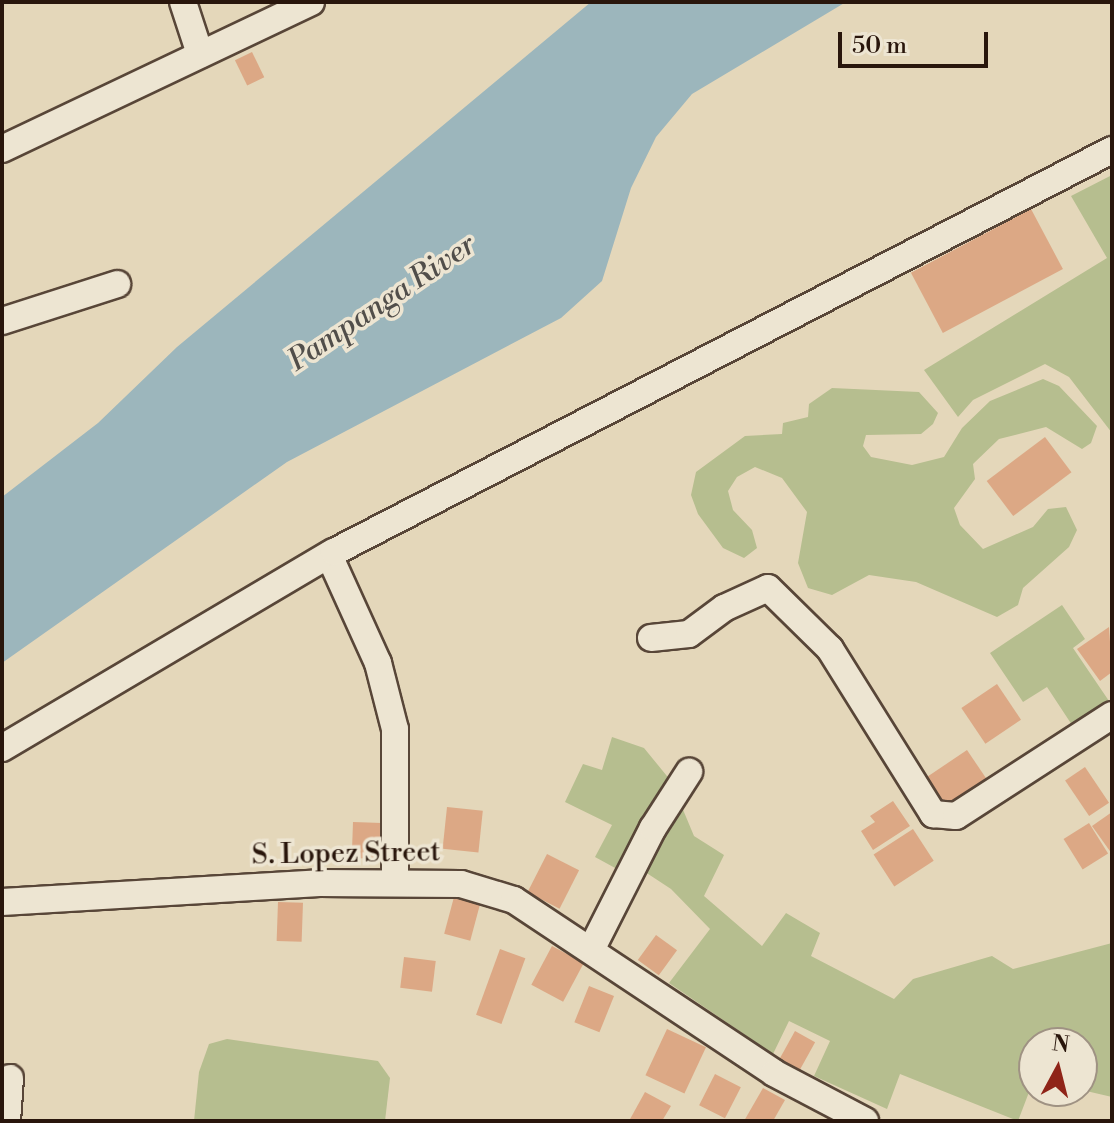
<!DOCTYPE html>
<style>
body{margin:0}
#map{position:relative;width:1114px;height:1123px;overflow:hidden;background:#e4d7ba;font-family:"Libre Bodoni",serif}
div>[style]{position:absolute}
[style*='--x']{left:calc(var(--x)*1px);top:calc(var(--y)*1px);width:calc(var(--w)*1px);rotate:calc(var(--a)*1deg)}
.green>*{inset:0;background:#b6be8f}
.water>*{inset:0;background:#9cb6bc}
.building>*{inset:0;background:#dca885;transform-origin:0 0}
.roads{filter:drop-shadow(2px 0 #584638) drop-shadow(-2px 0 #584638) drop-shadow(0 2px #584638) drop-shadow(0 -2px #584638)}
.minor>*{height:26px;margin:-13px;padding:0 13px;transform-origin:13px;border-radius:13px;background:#ede5d2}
span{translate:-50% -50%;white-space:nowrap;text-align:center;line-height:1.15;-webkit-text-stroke:7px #ede5d2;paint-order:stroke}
.street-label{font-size:28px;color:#29160c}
.water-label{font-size:30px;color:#514e4a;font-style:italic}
.frame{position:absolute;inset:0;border:4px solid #29160c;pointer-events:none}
.north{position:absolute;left:1018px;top:1027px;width:80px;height:80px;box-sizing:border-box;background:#ede5d2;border:2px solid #9f9283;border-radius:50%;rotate:7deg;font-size:22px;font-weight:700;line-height:32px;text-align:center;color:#29160c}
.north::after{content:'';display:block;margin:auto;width:28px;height:36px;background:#8f2418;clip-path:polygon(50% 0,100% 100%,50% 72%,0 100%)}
.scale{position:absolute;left:838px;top:32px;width:150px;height:36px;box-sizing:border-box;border:4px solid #29160c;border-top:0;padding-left:10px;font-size:24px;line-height:28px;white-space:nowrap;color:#29160c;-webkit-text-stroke:6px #ede5d2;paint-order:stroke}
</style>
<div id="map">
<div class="green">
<div style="clip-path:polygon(1112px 175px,1112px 433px,1069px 377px,1045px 364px,973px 400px,958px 417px,924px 370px,1107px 258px,1071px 196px)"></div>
<div style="clip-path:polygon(1043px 379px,1059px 386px,1097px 426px,1091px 443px,1082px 449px,1046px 427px,999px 439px,973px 464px,975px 479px,954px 508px,960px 525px,983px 549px,1033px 527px,1048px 509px,1066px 507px,1077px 530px,1069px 547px,1023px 588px,1018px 605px,997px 617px,916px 582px,869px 575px,832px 595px,808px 588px,798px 563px,807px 512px,782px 478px,755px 467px,737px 477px,728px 491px,733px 510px,752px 530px,757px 548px,744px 558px,723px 548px,698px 514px,691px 495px,696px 472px,745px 436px,782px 434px,783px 423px,808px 417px,809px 404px,832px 388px,919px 392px,938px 413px,933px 424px,921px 434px,866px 435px,863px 446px,871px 457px,912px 465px,944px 457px,962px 428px,990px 401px)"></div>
<div style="clip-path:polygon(1062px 605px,1085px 639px,1073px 648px,1109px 701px,1072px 725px,1047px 687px,1023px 702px,990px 653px)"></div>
<div style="clip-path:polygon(612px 737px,644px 748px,671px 781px,694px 836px,724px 855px,704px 896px,762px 946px,786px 913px,820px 933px,811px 956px,894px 999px,913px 979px,992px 956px,1013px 969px,1112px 943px,1112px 1097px,1082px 1090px,1082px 1043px,1034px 1043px,1034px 1079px,1018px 1121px,900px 1074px,887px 1109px,814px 1076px,830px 1041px,789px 1021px,773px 1054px,669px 983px,710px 929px,671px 889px,636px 866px,628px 875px,595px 857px,612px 825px,565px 802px,583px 764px,602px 770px)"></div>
<div style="clip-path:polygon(227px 1039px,378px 1061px,390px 1078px,385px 1121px,194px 1121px,199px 1072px,209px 1044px)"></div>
</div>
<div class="water">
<div style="clip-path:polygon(591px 2px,846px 2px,692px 94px,656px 137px,631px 188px,602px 281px,561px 318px,287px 462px,2px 663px,2px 497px,98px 423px,177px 347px)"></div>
</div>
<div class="building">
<div style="left:252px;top:52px;width:28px;height:19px;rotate:64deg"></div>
<div style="left:1031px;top:209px;width:68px;height:136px;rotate:62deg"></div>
<div style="left:1045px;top:437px;width:44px;height:73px;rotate:53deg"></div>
<div style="clip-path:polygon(1109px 627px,1112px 672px,1100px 681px,1077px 649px)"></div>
<div style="left:997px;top:684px;width:43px;height:43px;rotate:56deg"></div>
<div style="left:967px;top:750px;width:36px;height:51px;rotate:56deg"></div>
<div style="left:1085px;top:767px;width:43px;height:24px;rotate:56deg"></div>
<div style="clip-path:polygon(893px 801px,910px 826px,873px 850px,861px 831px,875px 822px,870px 816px)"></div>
<div style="left:447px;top:807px;width:36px;height:42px;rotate:6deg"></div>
<div style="clip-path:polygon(1112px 812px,1112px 854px,1092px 826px)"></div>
<div style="left:353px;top:822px;width:29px;height:36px;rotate:2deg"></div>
<div style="left:1089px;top:823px;width:36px;height:30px;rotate:58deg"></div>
<div style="left:913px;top:829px;width:38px;height:47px;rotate:57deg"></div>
<div style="left:547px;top:854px;width:36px;height:43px;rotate:27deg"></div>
<div style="left:454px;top:897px;width:27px;height:38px;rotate:15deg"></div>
<div style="left:278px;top:902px;width:25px;height:39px;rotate:2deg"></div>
<div style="left:656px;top:935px;width:26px;height:31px;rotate:36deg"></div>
<div style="left:552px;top:946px;width:36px;height:44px;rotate:28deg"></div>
<div style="left:500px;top:949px;width:27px;height:70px;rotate:20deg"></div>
<div style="left:404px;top:957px;width:32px;height:31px;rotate:7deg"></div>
<div style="left:589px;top:986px;width:27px;height:39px;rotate:22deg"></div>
<div style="left:667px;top:1029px;width:43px;height:51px;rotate:25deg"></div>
<div style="left:795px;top:1031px;width:23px;height:32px;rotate:29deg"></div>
<div style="left:715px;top:1074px;width:29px;height:35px;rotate:27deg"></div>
<div style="clip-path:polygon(763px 1088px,785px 1100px,773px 1121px,744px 1121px)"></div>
<div style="clip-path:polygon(645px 1092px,671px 1106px,662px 1121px,629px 1121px)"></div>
</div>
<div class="roads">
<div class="minor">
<div style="--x:183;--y:2;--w:55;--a:71.9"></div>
<div style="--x:2;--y:149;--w:342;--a:-25.4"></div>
<div style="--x:2;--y:321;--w:121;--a:-17.8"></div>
<div style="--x:329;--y:555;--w:119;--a:65.6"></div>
<div style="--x:378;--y:663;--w:68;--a:75.6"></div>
<div style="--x:395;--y:729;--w:153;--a:90"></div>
<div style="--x:651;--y:638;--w:38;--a:-6"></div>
<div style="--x:689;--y:634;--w:44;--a:-36.6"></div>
<div style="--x:724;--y:608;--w:48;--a:-24.4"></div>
<div style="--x:768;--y:588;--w:87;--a:44.5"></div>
<div style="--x:830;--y:649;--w:195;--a:58"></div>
<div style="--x:933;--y:814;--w:23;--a:5"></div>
<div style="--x:956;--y:816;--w:186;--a:-32.9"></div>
<div style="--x:2;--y:748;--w:386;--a:-30.6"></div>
<div style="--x:334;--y:552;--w:876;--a:-27.33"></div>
<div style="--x:2;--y:902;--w:318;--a:-3.4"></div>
<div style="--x:319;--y:883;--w:142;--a:0.4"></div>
<div style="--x:461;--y:884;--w:55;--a:16.8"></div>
<div style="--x:514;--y:900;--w:312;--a:33.6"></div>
<div style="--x:774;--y:1073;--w:103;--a:27.8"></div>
<div style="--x:592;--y:948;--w:135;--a:-63.1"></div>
<div style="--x:653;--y:828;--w:67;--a:-57.3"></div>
<div style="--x:7;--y:1121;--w:43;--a:-86"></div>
</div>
</div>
<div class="street-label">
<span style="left:346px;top:854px;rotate:-1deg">S. Lopez Street</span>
</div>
<div class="water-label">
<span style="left:382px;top:303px;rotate:-34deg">Pampanga River</span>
</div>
<div class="frame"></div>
<div class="north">N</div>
<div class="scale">50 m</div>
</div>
